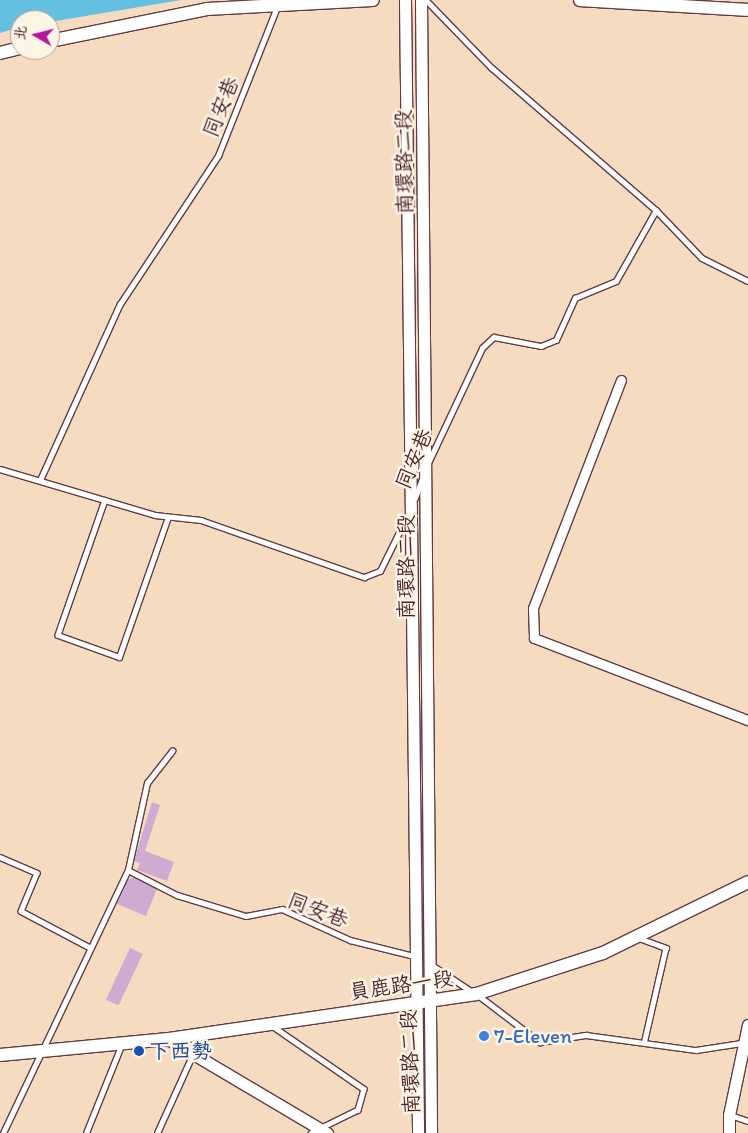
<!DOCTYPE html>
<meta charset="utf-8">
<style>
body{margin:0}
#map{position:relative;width:748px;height:1133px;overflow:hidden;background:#f5dcc0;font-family:Itim,"LXGW WenKai TC",sans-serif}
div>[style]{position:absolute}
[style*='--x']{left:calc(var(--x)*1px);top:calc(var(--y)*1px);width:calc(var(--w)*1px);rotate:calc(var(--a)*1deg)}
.water>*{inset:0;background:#63c0e1}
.building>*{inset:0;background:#d0abd1;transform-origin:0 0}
.roads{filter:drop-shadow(1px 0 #643b41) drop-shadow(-1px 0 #643b41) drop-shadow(0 1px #643b41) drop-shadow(0 -1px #643b41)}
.service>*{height:4.5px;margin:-2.25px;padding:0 2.25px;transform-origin:2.25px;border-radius:2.25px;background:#fff}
.minor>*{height:9px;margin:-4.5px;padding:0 4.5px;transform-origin:4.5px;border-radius:4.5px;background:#fff}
.tertiary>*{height:11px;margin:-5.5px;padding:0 5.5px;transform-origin:5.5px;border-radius:5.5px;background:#fff}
.secondary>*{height:12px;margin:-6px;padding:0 6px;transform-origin:6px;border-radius:6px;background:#fff}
.dots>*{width:14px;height:14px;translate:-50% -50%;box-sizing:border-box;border:2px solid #fcf5e5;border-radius:50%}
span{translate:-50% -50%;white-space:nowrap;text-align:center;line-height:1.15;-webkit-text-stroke:5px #fcf5e5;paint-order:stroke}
.street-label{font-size:21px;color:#4a1f2b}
.shop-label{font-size:21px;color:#366cbe}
.left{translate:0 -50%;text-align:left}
.transit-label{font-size:21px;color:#164399}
.north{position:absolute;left:10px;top:10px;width:50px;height:50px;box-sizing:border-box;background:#fcf5e5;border:1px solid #b59f9b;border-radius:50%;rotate:278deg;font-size:14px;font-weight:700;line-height:20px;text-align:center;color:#4a1f2b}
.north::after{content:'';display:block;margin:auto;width:18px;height:22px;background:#b5179e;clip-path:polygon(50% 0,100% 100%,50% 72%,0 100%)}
</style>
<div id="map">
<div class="water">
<div style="clip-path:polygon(0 0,181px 0,50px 22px,20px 20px,20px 27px,0 33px)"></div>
</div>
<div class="building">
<div style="clip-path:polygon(152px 802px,160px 805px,145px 851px,174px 862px,167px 881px,137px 870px,140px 863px,134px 861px)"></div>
<div style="clip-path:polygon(134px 878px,157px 889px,146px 916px,117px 904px,128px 879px)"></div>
<div style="left:130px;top:948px;width:14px;height:57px;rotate:25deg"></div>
</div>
<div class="roads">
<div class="service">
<div style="--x:426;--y:0;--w:95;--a:45.9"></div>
<div style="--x:492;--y:68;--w:217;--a:40.9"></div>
<div style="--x:656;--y:210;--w:66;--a:46.2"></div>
<div style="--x:702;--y:258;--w:51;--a:26.6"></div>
<div style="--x:428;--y:463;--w:127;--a:-64.8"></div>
<div style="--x:482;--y:348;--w:16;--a:-43"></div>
<div style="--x:494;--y:337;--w:48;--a:10.8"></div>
<div style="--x:541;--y:346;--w:16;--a:-22"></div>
<div style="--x:556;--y:340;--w:46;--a:-65.7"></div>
<div style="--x:575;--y:298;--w:44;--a:-22.5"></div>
<div style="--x:616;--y:281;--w:81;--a:-60.6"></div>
<div style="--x:0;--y:469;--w:162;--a:16.5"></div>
<div style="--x:155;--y:515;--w:46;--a:6.2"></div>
<div style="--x:201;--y:520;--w:173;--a:19.3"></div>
<div style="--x:364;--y:577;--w:17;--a:-21"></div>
<div style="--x:380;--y:571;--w:64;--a:-63.8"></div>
<div style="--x:40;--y:480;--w:193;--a:-65.6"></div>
<div style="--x:120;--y:304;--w:178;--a:-56.5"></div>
<div style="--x:218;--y:156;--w:160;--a:-68.4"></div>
<div style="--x:415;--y:498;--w:20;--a:-70"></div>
<div style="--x:105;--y:500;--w:143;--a:109.2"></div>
<div style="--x:58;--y:635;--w:65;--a:19.8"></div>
<div style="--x:119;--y:657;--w:148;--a:-70.7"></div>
<div style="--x:0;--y:857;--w:40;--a:23.4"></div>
<div style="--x:37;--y:873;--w:41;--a:112.8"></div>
<div style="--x:21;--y:911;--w:77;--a:27.9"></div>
<div style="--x:128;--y:870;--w:55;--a:27"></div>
<div style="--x:177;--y:895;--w:72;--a:16.9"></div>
<div style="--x:246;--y:916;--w:37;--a:-11"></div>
<div style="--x:282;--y:909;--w:75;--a:24.5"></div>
<div style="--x:350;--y:940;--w:66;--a:14"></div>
<div style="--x:639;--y:938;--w:29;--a:20"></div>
<div style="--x:666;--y:948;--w:94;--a:102.9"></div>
<div style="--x:432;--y:965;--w:47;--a:33.7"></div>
<div style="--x:478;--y:995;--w:78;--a:37.2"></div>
<div style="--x:540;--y:1042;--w:47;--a:-8.7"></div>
<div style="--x:586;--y:1035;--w:111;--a:7.8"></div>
<div style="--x:696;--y:1050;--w:47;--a:-8.7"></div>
<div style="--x:274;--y:1027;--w:109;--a:34.6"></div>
<div style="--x:364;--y:1089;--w:22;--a:106"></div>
<div style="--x:358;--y:1110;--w:52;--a:153.9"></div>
<div style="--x:730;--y:1115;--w:19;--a:18"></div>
<div style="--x:3;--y:1133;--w:291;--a:-64.6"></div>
<div style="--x:128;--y:870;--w:89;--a:-77.7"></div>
<div style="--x:147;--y:783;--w:41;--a:-52"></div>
<div style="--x:86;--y:1133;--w:94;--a:-68.1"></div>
<div style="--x:157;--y:1133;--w:85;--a:-65.6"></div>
</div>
<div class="minor">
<div style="--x:621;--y:380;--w:244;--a:111.1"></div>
<div style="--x:533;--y:608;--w:30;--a:88"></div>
<div style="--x:534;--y:638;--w:229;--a:21"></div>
</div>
<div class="tertiary">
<div style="--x:405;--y:0;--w:1133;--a:89.34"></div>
<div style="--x:421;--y:0;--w:1133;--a:89.49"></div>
<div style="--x:168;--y:1039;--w:185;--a:30.6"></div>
<div style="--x:729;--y:1133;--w:18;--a:-90"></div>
<div style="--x:729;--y:1115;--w:92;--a:-78.1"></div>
</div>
<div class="secondary">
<div style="--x:580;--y:0;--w:168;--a:3.4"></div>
<div style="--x:50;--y:41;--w:160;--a:-11.5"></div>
<div style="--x:207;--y:9;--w:166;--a:-3.1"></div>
<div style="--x:0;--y:53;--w:21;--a:-14"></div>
<div style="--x:0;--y:1055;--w:169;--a:-5.4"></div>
<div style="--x:168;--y:1039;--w:311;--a:-8.3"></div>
<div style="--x:476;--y:994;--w:133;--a:-17.9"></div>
<div style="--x:603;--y:953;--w:161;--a:-26.1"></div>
</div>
</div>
<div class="dots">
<div style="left:484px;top:1036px;background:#3f7fe0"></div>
<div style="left:139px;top:1051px;background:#1a4fb4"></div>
</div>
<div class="street-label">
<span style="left:221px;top:107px;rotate:-68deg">同安巷</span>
<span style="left:404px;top:162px;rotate:-91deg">南環路二段</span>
<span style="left:414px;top:459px;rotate:-67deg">同安巷</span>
<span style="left:406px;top:567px;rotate:-90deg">南環路二段</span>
<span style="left:318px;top:910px;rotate:21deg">同安巷</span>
<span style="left:401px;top:985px;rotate:-8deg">員鹿路一段</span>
<span style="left:410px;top:1062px;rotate:-92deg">南環路二段</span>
</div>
<div class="shop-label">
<span class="left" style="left:494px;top:1036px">7-Eleven</span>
</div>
<div class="transit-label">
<span class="left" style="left:149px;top:1051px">下西勢</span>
</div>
<div class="north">北</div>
</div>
